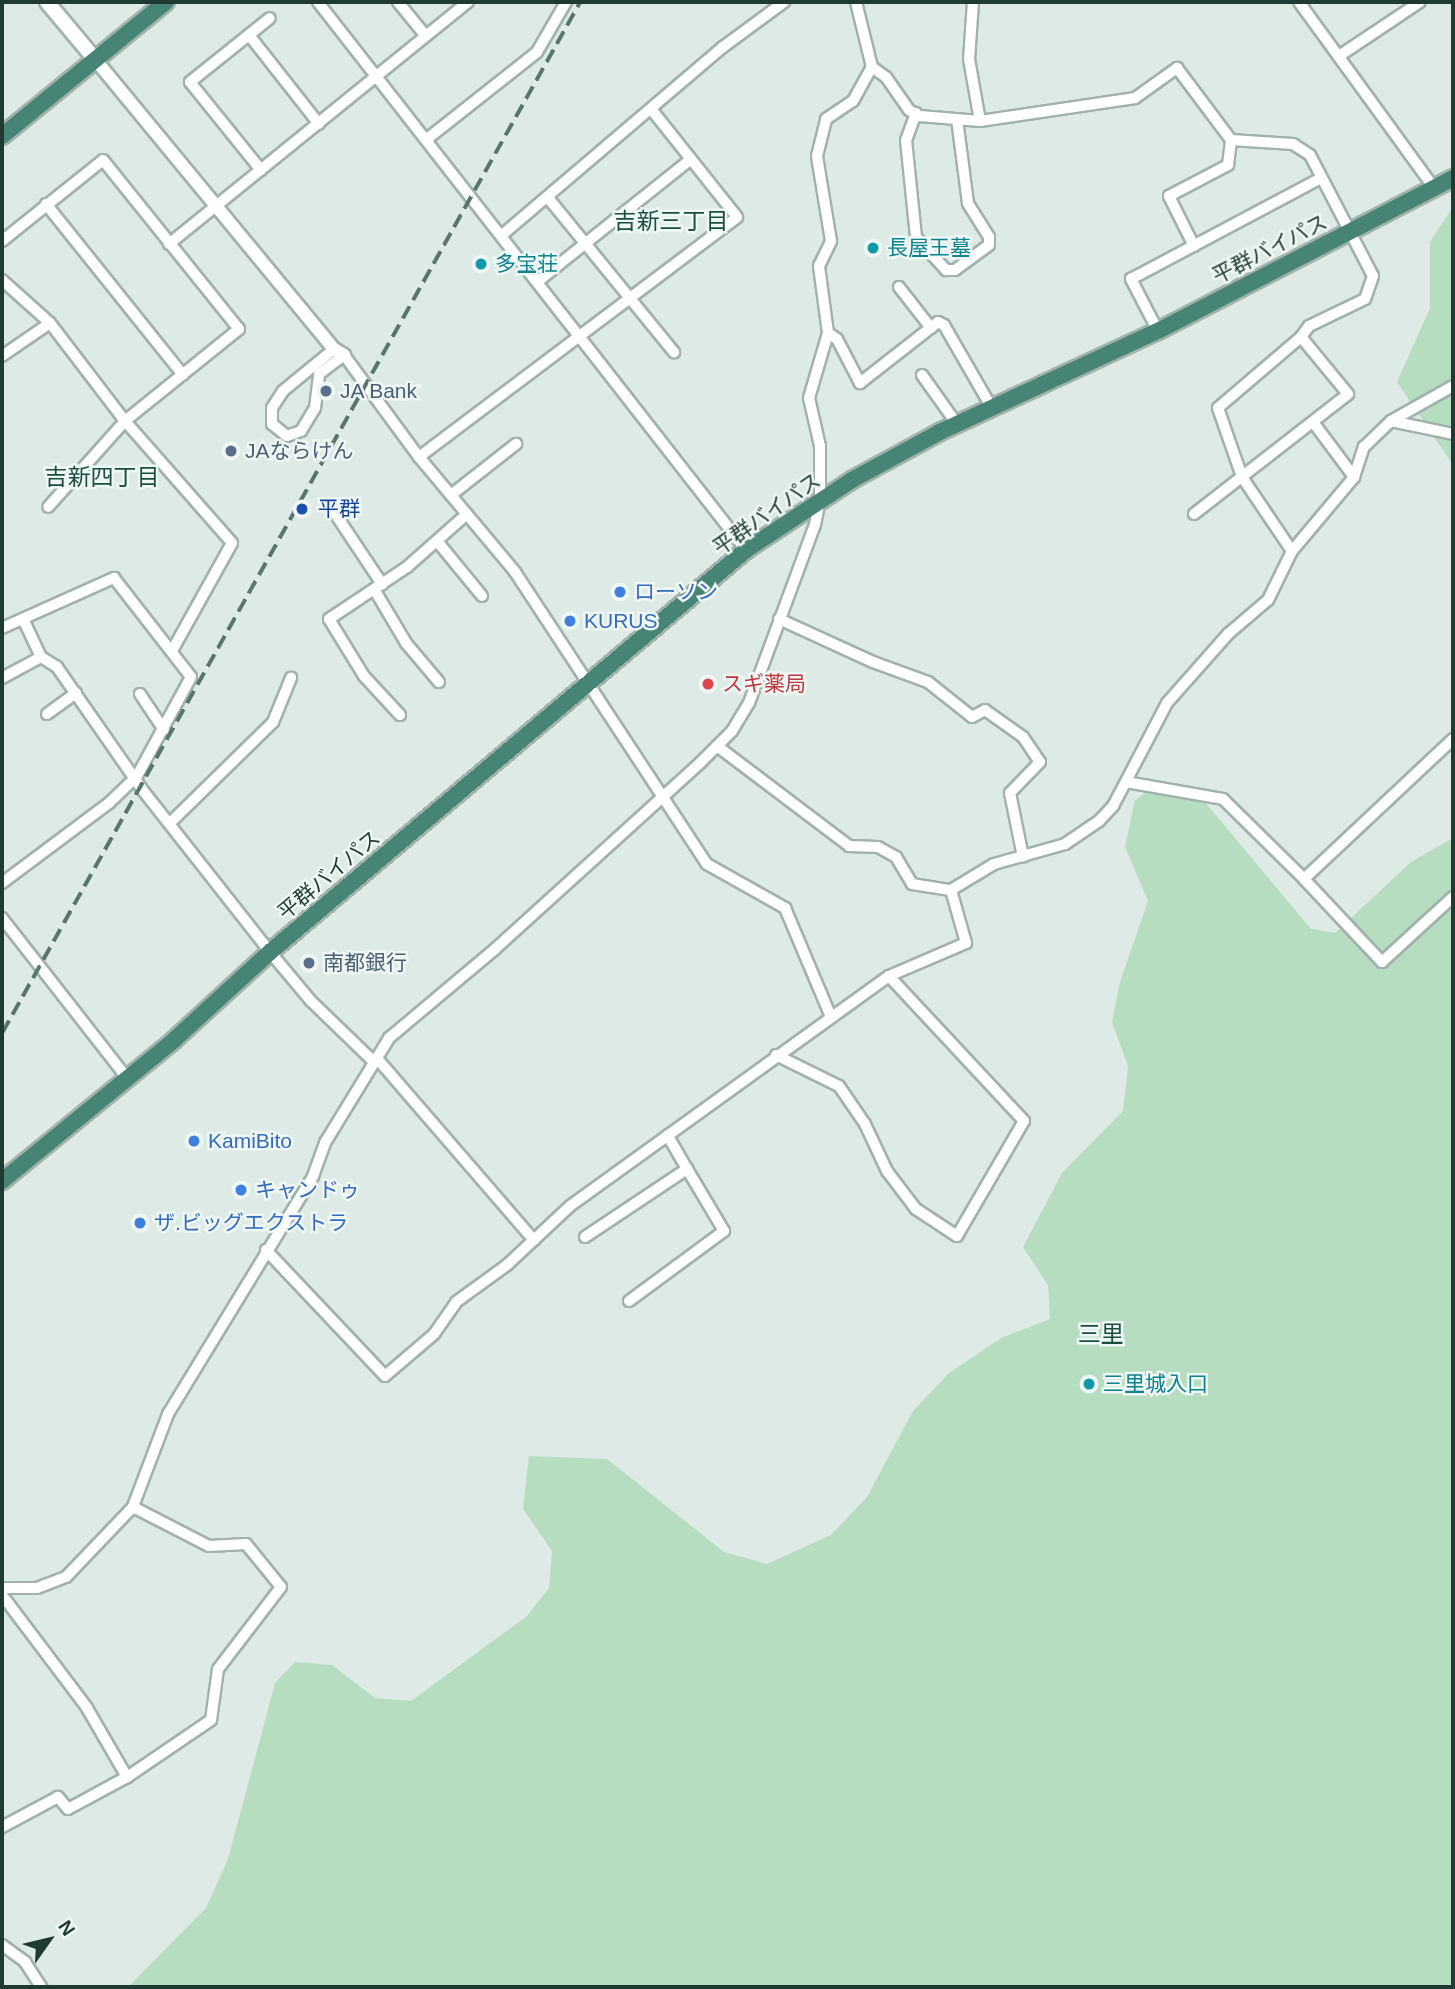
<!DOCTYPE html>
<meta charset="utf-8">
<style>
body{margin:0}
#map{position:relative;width:1455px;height:1989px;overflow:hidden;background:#deeae5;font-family:Arial,"Noto Sans JP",sans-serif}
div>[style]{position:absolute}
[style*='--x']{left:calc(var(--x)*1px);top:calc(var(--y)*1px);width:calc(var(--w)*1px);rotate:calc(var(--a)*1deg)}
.green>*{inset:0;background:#b6ddc0}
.roads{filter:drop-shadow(2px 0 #a1b2ac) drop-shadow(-2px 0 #a1b2ac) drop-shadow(0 2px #a1b2ac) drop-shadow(0 -2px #a1b2ac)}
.minor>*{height:10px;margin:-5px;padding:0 5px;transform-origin:5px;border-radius:5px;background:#fff}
.tertiary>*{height:12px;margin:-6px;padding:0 6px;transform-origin:6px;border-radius:6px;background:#fff}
.secondary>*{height:14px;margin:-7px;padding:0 7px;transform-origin:7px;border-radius:7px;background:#fff}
.trunk>*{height:16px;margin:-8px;padding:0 8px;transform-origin:8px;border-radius:8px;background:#468476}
.rail>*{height:3.5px;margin-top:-1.75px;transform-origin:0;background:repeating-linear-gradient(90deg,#59766e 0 14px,transparent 0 21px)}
.dots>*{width:19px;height:19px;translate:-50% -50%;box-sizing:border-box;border:4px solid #eef7f3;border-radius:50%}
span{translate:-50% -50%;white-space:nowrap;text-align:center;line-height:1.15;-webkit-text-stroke:5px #eef7f3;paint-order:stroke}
.culture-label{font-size:21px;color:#0d838f}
.left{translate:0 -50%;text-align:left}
.street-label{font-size:21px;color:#1f3a33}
.service-label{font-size:21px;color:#4e5e75}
.transit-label{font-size:21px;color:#164399}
.shop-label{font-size:21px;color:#366cbe}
.health-label{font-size:21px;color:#be3a42}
.neighbourhood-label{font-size:23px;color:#1b4d40}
.frame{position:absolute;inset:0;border:4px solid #1f3a33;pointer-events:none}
.north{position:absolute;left:14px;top:1905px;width:70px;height:70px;-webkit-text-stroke:5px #eef7f3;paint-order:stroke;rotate:56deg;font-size:19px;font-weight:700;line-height:28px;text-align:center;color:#1f3a33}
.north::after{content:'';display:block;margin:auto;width:24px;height:32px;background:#1f3a33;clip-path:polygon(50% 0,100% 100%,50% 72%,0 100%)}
</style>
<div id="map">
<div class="green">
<div style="clip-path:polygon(1453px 207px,1453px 465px,1397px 382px,1430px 308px,1430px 242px)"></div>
<div style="clip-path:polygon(1163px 781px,1204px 801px,1311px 929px,1335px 933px,1411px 862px,1453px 838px,1453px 1987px,128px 1987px,206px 1908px,228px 1859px,275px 1683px,295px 1662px,332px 1665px,375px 1698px,411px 1701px,527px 1616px,549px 1588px,552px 1551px,523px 1509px,529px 1456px,607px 1459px,724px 1552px,767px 1564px,831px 1535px,867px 1497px,913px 1411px,949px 1373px,1001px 1338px,1050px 1319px,1048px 1285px,1023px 1247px,1062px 1173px,1123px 1111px,1128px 1066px,1112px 1022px,1120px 982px,1148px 901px,1125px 847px,1135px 800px)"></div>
</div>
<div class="roads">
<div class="minor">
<div style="--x:318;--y:2;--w:695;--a:52.01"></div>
<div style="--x:398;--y:2;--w:43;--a:50.7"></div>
<div style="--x:973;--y:2;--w:57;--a:94"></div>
<div style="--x:969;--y:59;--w:63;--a:79.9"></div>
<div style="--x:1299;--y:2;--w:230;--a:54"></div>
<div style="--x:249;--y:35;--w:113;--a:51.8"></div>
<div style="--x:1339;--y:56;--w:97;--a:-33.7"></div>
<div style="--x:872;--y:67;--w:17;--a:36"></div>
<div style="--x:886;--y:77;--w:40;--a:55.1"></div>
<div style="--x:909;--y:110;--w:13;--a:29"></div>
<div style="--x:920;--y:116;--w:60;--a:4.8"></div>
<div style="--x:980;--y:121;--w:157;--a:-8.4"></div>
<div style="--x:1135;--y:98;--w:52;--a:-35.5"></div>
<div style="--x:1177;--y:68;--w:90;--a:53.1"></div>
<div style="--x:1231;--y:140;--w:62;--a:3.7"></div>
<div style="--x:1293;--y:144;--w:20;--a:33"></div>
<div style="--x:1310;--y:155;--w:136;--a:62.5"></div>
<div style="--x:1373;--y:276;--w:24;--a:109"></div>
<div style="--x:1365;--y:299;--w:62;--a:154.3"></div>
<div style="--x:1309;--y:326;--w:14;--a:126"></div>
<div style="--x:1301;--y:337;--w:109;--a:139.5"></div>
<div style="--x:1218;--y:408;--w:73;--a:70.8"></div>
<div style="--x:1242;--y:477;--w:89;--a:56"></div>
<div style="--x:916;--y:113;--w:29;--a:110"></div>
<div style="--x:906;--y:140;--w:98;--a:84.1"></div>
<div style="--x:916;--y:237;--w:45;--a:47.7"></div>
<div style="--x:946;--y:270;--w:9;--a:0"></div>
<div style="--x:955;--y:270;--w:42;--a:-36.3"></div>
<div style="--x:989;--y:245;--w:8;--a:-90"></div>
<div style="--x:989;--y:237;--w:40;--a:-122"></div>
<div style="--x:968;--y:203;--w:84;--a:-97.5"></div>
<div style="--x:427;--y:139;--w:140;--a:-38.3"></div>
<div style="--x:537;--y:52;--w:58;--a:-59.9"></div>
<div style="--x:261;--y:170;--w:113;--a:-128.9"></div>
<div style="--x:190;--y:82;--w:102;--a:-38.7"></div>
<div style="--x:549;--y:199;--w:198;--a:50.8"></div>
<div style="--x:46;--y:204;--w:219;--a:51.3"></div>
<div style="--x:502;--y:235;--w:290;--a:-40.4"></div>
<div style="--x:723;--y:47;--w:76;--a:-36.4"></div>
<div style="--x:2;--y:241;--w:129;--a:-38.7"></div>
<div style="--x:103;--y:160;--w:217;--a:51.2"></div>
<div style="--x:239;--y:329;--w:146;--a:141.1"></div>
<div style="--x:125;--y:421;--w:115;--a:131.8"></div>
<div style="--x:169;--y:244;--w:385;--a:-39"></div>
<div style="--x:1194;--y:246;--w:56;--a:-116.6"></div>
<div style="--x:1169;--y:196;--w:67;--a:-27.7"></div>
<div style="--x:1228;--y:165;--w:25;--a:-83"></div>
<div style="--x:2;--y:280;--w:64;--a:41.9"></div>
<div style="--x:50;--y:323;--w:123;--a:52.6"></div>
<div style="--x:125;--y:421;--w:162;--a:48.7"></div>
<div style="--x:232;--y:543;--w:124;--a:119.1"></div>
<div style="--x:537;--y:282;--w:197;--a:-38.6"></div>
<div style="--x:899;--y:287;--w:52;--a:52"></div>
<div style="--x:1158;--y:331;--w:59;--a:-117.4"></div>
<div style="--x:1131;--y:279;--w:215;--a:-28"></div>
<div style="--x:828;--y:333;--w:11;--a:34"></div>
<div style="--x:837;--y:339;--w:50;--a:62.4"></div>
<div style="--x:860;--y:383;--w:99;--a:-38"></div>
<div style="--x:938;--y:322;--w:7;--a:27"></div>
<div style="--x:944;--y:325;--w:96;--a:60"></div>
<div style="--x:334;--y:349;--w:66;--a:140.5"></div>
<div style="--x:283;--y:391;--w:20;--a:123"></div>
<div style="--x:272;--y:408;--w:16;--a:90"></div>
<div style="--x:272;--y:424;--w:19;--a:39"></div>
<div style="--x:287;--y:436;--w:15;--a:-20"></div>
<div style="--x:301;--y:431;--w:27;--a:-59"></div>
<div style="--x:315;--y:408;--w:34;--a:-83"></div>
<div style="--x:319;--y:374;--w:31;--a:-37"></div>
<div style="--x:344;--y:355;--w:127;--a:53.7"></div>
<div style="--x:419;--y:457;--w:150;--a:50.1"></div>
<div style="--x:515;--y:572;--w:349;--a:56.7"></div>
<div style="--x:707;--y:864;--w:90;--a:29.4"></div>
<div style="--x:785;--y:908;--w:118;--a:67.1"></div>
<div style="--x:2;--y:356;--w:58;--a:-34.5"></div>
<div style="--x:922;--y:375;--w:60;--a:54.5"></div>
<div style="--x:1391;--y:421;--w:63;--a:11.8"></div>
<div style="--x:1313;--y:422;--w:69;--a:53.3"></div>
<div style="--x:419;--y:457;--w:398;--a:-37"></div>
<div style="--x:737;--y:217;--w:137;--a:-128.5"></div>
<div style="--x:451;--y:495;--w:83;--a:-38.1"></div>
<div style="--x:334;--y:512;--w:87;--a:56.3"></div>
<div style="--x:1194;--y:514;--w:195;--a:-37.9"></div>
<div style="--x:1348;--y:394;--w:74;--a:-129.5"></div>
<div style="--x:437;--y:541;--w:71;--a:50.7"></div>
<div style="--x:374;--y:589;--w:63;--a:59.3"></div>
<div style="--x:406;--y:643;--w:51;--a:49.8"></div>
<div style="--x:23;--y:619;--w:42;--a:64.7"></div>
<div style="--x:41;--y:657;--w:19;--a:32"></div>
<div style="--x:57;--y:667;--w:147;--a:55.2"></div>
<div style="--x:141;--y:788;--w:209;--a:51.8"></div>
<div style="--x:270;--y:952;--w:64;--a:50.1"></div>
<div style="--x:311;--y:1001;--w:85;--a:44"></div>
<div style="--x:372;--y:1060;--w:9;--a:18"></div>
<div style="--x:381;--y:1063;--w:234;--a:49.2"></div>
<div style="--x:779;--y:619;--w:103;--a:24.6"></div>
<div style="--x:873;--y:662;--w:59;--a:20"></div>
<div style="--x:928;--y:682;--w:56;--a:38.5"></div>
<div style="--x:972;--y:717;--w:15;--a:-28"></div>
<div style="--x:985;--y:710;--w:47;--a:35.4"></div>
<div style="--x:1023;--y:737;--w:30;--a:56"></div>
<div style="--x:1040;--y:762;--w:43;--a:134.1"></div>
<div style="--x:1010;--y:793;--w:65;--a:78.5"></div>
<div style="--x:2;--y:628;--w:123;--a:-24.1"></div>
<div style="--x:114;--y:578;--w:125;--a:52.1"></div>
<div style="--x:191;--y:677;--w:113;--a:118.6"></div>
<div style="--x:137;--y:776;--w:39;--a:136"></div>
<div style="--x:109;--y:803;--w:134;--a:143.2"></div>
<div style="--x:2;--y:678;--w:44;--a:-28.3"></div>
<div style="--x:140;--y:694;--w:43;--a:56.3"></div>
<div style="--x:47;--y:714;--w:36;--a:-36"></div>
<div style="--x:400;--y:715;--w:53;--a:-132.7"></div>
<div style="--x:364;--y:676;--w:67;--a:-121.6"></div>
<div style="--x:329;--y:619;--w:94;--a:-33.7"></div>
<div style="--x:407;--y:567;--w:80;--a:-41.5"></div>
<div style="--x:1453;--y:739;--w:204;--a:136.8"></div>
<div style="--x:1304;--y:879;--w:114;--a:46.8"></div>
<div style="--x:1382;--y:962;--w:96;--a:-42.5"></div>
<div style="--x:717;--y:746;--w:166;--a:37.1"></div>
<div style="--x:849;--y:846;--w:29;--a:2"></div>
<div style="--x:878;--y:847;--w:21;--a:29"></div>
<div style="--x:896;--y:857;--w:31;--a:59"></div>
<div style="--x:912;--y:884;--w:39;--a:9"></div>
<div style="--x:1126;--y:782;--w:98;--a:9.9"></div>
<div style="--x:1223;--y:799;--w:114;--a:44.6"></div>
<div style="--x:170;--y:823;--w:144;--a:-44.4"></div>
<div style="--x:273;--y:722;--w:48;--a:-67.8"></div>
<div style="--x:2;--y:918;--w:204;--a:52"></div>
<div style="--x:776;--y:1055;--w:70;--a:26.2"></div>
<div style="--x:839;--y:1086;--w:46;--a:55.6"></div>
<div style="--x:865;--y:1124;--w:52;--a:64.9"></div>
<div style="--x:887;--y:1171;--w:48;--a:52.7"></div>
<div style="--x:916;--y:1209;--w:49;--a:33.4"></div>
<div style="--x:957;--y:1236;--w:133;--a:-59.8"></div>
<div style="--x:1024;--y:1121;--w:198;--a:-133"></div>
<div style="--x:585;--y:1237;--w:123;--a:-33.7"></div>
<div style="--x:687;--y:1169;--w:39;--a:-120"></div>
<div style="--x:266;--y:1250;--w:173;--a:46.6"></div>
<div style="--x:385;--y:1376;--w:65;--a:-40.6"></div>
<div style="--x:434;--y:1334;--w:39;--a:-55"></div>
<div style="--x:456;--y:1302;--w:63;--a:-36"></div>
<div style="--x:507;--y:1265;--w:86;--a:-43.1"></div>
<div style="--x:570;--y:1206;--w:393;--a:-35.8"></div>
<div style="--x:889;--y:976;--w:84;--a:-23.2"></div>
<div style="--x:966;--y:943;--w:55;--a:-105.8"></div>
<div style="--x:951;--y:890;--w:50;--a:-31.2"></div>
<div style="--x:994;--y:864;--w:74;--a:-15.7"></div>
<div style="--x:1065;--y:844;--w:41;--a:-34.1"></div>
<div style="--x:1099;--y:821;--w:21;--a:-47"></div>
<div style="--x:1113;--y:806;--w:116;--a:-62.3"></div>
<div style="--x:1167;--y:703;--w:92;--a:-48.5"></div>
<div style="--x:1228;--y:634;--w:52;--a:-40.4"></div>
<div style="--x:1268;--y:600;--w:55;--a:-63.9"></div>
<div style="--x:1292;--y:551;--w:97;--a:-50"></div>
<div style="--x:1354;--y:477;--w:32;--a:-72"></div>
<div style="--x:1364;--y:447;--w:37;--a:-44"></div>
<div style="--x:1391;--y:421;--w:71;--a:-29.4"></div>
<div style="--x:629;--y:1301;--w:118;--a:-36.4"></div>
<div style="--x:724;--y:1231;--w:72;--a:-120.8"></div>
<div style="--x:132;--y:1509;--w:102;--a:-69.2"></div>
<div style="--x:168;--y:1414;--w:279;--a:-58.6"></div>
<div style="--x:313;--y:1176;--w:37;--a:-70"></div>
<div style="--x:326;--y:1141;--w:121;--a:-58.5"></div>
<div style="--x:389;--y:1038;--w:138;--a:-40"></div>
<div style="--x:495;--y:949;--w:277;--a:-42.2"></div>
<div style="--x:700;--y:763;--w:45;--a:-45"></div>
<div style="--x:732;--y:731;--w:33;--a:-59"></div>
<div style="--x:749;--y:703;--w:190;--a:-69.7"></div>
<div style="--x:815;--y:525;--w:25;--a:-79"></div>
<div style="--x:820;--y:500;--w:54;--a:-90"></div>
<div style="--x:820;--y:446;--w:49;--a:-102.9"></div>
<div style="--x:809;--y:398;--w:68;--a:-73.7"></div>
<div style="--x:828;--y:333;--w:68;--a:-97.7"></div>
<div style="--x:819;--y:266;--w:28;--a:-64"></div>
<div style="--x:831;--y:241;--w:86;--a:-99.4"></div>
<div style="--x:817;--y:156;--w:38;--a:-76"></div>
<div style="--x:826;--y:119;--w:32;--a:-34"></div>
<div style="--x:853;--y:101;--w:39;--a:-61"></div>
<div style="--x:872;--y:67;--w:67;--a:-103.8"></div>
<div style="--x:2;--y:1588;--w:35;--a:0"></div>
<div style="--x:37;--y:1588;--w:31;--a:-21"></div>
<div style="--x:66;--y:1577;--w:97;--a:-46.3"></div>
<div style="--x:133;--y:1507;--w:85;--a:27.2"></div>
<div style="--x:209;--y:1546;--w:37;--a:-3"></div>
<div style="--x:246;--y:1544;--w:55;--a:50.9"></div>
<div style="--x:281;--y:1587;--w:103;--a:127.5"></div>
<div style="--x:218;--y:1669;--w:51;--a:97.8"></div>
<div style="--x:211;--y:1720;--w:102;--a:145.8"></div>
<div style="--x:127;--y:1777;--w:67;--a:151.5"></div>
<div style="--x:68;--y:1809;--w:16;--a:-130"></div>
<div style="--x:58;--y:1797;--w:64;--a:151.8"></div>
<div style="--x:2;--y:1595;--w:141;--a:53"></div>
<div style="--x:87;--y:1708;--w:80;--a:59.9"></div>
<div style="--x:2;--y:1945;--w:29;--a:36"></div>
<div style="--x:25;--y:1962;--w:30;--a:57"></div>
</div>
<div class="tertiary">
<div style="--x:94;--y:58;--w:377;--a:50.5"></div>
<div style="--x:334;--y:349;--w:12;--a:31"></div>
</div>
<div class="secondary">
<div style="--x:47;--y:2;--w:73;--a:50"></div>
</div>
<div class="trunk">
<div style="--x:2;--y:136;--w:212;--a:-39.3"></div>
<div style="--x:2;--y:1181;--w:222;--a:-39.3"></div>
<div style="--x:174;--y:1040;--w:130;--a:-42.5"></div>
<div style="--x:270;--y:952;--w:623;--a:-40.18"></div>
<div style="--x:746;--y:550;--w:127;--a:-33.4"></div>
<div style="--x:852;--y:480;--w:100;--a:-28.6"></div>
<div style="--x:940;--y:432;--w:240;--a:-24.9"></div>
<div style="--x:1158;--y:331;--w:332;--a:-27.4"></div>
</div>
</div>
<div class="rail">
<div style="--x:2;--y:1033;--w:1182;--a:-60.72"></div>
</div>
<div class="dots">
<div style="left:873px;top:248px;background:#0f9aa8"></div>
<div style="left:481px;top:264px;background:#0f9aa8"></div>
<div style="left:326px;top:391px;background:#5c6f8a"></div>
<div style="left:231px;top:451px;background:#5c6f8a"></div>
<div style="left:302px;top:509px;background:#1a4fb4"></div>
<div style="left:620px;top:592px;background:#3f7fe0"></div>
<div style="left:570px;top:621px;background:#3f7fe0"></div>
<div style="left:708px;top:684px;background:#e0444e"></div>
<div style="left:309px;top:963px;background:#5c6f8a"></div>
<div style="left:194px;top:1141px;background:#3f7fe0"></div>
<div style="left:241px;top:1190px;background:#3f7fe0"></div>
<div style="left:140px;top:1223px;background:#3f7fe0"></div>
<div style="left:1089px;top:1384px;background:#0f9aa8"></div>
</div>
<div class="culture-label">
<span class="left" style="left:887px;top:248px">長屋王墓</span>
<span class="left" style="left:495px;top:264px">多宝荘</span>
<span class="left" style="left:1103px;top:1384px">三里城入口</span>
</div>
<div class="street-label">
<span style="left:1270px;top:249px;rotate:-27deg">平群バイパス</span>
<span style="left:767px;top:514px;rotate:-35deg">平群バイパス</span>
<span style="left:329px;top:875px;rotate:-40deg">平群バイパス</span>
</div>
<div class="service-label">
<span class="left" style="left:340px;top:391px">JA Bank</span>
<span class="left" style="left:245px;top:451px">JAならけん</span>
<span class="left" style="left:323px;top:963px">南都銀行</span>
</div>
<div class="transit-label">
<span class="left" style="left:318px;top:509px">平群</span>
</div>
<div class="shop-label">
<span class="left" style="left:634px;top:592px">ローソン</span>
<span class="left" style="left:584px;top:621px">KURUS</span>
<span class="left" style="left:208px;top:1141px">KamiBito</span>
<span class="left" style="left:255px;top:1190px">キャンドゥ</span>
<span class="left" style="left:154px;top:1223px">ザ.ビッグエクストラ</span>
</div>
<div class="health-label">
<span class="left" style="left:722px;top:684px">スギ薬局</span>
</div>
<div class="neighbourhood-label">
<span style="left:671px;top:221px">吉新三丁目</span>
<span style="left:102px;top:477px">吉新四丁目</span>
<span style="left:1101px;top:1334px">三里</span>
</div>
<div class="frame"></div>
<div class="north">N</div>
</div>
